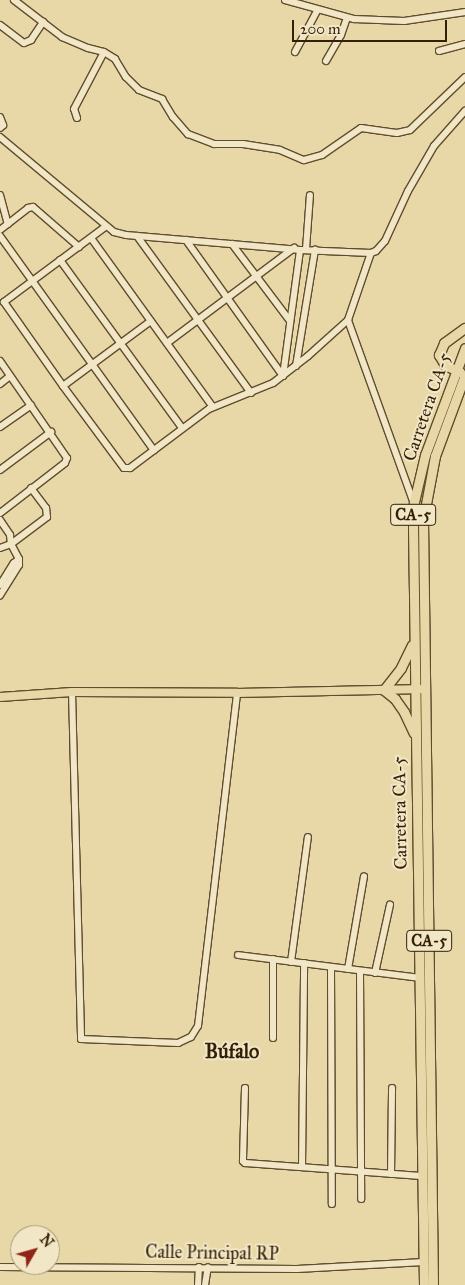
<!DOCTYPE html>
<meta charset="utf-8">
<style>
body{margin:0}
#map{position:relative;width:465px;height:1285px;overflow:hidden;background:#e9d8a7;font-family:"IM FELL Great Primer",serif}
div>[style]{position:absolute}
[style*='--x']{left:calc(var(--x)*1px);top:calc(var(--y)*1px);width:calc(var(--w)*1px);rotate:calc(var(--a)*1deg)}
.roads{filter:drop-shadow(1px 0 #604d2e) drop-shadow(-1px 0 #604d2e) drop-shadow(0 1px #604d2e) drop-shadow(0 -1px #604d2e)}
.minor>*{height:6px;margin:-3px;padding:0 3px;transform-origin:3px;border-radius:3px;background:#f1e6c6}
.major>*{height:8px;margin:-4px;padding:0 4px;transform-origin:4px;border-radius:4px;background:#e9d8a7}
.highway>*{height:9px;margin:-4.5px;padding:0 4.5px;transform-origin:4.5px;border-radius:4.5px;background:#e9d8a7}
span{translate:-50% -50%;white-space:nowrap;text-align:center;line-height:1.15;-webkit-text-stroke:4px #f1e6c6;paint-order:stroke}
.shield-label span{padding:1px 4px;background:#f1e6c6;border:1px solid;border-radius:4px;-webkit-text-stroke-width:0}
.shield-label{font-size:16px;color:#331f06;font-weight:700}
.street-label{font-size:18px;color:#331f06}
.quarter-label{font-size:20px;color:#331f06;font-weight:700}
.north{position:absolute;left:10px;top:1225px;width:50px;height:50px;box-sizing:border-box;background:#f1e6c6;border:1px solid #a59679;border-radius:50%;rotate:52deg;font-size:14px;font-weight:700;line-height:20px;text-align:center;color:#331f06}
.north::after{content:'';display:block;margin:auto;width:18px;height:22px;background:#8f2418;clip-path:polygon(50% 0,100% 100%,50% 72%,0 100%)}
.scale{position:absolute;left:292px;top:20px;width:155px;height:22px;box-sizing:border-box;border:2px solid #331f06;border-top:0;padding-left:6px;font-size:15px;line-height:18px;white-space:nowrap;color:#331f06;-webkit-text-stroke:4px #f1e6c6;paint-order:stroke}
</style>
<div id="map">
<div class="roads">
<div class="minor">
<div style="--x:14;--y:0;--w:61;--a:37.6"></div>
<div style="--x:62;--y:37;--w:28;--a:23"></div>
<div style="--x:88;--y:48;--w:16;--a:14"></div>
<div style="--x:104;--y:52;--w:13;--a:32"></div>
<div style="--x:115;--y:59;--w:21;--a:59"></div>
<div style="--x:126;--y:77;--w:18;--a:45"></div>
<div style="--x:139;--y:90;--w:25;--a:21"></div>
<div style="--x:162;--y:99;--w:21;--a:59"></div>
<div style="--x:173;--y:117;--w:23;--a:49"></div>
<div style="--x:188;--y:134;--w:28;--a:21"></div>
<div style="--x:214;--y:144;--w:29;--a:0"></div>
<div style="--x:243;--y:144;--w:37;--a:9"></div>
<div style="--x:280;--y:150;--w:26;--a:23"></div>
<div style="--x:304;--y:160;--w:19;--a:-16"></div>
<div style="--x:322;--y:155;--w:47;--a:-34.7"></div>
<div style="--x:361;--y:128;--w:36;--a:8"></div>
<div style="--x:397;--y:133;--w:13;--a:-13"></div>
<div style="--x:410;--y:130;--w:76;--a:-43.9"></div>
<div style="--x:285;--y:0;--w:72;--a:15.4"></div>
<div style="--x:354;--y:19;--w:50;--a:2.3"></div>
<div style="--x:404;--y:21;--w:62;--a:-8.4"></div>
<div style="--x:0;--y:25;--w:30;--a:37"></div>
<div style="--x:24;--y:43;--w:8;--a:-23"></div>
<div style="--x:31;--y:40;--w:22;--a:-56"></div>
<div style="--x:439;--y:51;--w:27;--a:-15"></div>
<div style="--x:295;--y:52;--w:47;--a:-61.8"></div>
<div style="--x:326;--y:61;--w:30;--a:-60"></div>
<div style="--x:341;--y:35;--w:18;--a:-71"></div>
<div style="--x:0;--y:117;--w:9;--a:69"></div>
<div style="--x:3;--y:125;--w:4;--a:135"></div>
<div style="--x:77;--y:118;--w:9;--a:-108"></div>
<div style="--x:74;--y:109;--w:64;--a:-62.2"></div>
<div style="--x:0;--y:137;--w:148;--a:39.8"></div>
<div style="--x:114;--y:232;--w:12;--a:14"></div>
<div style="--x:126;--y:235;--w:175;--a:4.9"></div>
<div style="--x:300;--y:250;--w:71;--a:2.4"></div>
<div style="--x:0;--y:195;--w:30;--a:75"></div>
<div style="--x:105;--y:227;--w:126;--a:143.4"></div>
<div style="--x:4;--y:302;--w:103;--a:54.9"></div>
<div style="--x:63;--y:386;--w:102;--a:53.4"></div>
<div style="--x:124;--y:468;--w:6;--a:0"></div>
<div style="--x:130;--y:468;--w:99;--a:-36.8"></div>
<div style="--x:209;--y:409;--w:69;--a:-22.1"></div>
<div style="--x:273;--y:383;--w:44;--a:-37.6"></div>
<div style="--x:308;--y:356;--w:54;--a:-42"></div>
<div style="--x:0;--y:230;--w:36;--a:-38"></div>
<div style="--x:28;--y:208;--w:5;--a:-11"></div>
<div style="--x:33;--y:207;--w:61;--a:41"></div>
<div style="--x:0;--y:236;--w:264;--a:54.3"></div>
<div style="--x:137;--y:236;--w:194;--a:54"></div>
<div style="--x:91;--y:238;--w:208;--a:54.2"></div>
<div style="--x:186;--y:240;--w:167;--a:54.5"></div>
<div style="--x:232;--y:244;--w:96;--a:53"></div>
<div style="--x:306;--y:249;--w:54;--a:-85.8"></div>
<div style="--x:60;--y:260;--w:208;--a:54"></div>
<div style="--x:167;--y:343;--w:159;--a:-36.8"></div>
<div style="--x:0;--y:361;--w:118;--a:55.4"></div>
<div style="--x:67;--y:458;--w:5;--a:112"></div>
<div style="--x:65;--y:463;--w:82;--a:142.4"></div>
<div style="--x:296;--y:366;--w:118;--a:-80.7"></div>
<div style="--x:283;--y:376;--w:127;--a:-82.3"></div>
<div style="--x:0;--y:384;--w:13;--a:-39"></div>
<div style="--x:63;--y:386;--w:109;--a:-36.5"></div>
<div style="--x:0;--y:427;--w:38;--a:-35"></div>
<div style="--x:0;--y:470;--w:64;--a:-36.7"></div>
<div style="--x:413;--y:501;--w:192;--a:-109.8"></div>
<div style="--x:348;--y:320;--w:71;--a:-71.1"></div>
<div style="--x:371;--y:253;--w:5;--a:-22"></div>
<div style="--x:376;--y:251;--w:13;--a:-48"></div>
<div style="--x:385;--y:241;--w:55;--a:-65.3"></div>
<div style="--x:408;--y:191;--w:52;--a:-60"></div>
<div style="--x:434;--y:146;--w:47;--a:-48.5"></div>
<div style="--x:0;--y:520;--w:18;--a:56"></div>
<div style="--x:10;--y:535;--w:9;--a:84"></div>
<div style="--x:11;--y:544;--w:17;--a:62"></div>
<div style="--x:19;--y:559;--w:6;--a:90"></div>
<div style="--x:19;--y:565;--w:36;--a:122"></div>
<div style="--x:0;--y:548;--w:12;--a:-20"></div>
<div style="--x:11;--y:544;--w:45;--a:-36.9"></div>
<div style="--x:47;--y:517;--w:9;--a:-96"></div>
<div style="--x:46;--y:508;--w:25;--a:-127"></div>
<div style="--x:0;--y:585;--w:26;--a:-58"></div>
<div style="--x:14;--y:563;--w:6;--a:-39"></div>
<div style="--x:72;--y:692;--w:347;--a:88.5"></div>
<div style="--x:81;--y:1039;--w:97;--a:2.4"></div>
<div style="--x:178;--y:1043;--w:14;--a:-25"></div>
<div style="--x:191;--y:1037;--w:13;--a:-58"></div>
<div style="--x:198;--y:1026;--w:335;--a:-83.3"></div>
<div style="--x:238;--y:955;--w:183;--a:7.2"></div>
<div style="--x:291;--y:962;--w:126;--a:-82.3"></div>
<div style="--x:331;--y:967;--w:237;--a:89.8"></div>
<div style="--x:348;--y:969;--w:94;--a:-80.2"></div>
<div style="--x:360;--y:971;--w:228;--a:89.7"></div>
<div style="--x:375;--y:973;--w:70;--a:-77.6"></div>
<div style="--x:273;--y:1038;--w:79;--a:-90"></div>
<div style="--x:245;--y:1088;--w:73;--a:91.6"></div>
<div style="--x:243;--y:1161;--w:3;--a:45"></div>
<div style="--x:245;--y:1163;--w:177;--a:4.2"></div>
<div style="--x:302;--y:1167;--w:204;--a:-89.4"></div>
<div style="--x:391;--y:1174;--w:86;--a:-89.3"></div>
<div style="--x:0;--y:1267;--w:297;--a:0.4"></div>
<div style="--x:297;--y:1269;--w:127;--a:-3.2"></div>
<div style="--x:198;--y:1285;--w:18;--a:-87"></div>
<div style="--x:205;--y:1285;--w:18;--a:-81"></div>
</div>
<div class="major">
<div style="--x:0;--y:697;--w:72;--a:-4"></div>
<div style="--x:72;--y:692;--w:165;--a:0.3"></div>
<div style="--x:237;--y:693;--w:187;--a:-1.2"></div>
</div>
<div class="highway">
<div style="--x:460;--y:372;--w:17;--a:-155"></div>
<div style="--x:445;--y:365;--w:12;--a:-121"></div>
<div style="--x:439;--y:355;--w:13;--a:-67"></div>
<div style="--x:444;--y:343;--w:26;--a:-36"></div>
<div style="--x:412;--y:645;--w:25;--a:116"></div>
<div style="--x:401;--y:668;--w:28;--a:128"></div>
<div style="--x:384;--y:690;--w:14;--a:39"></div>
<div style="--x:395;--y:699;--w:16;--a:55"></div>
<div style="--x:404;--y:712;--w:23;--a:65"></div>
<div style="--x:424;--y:1285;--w:758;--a:-90.83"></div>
<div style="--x:413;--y:527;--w:25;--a:-88"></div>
<div style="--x:414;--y:502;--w:48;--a:-76.8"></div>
<div style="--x:425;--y:455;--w:114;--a:-69.5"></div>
<div style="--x:433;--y:1285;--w:765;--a:-90.75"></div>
<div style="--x:423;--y:520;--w:65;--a:-79.4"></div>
<div style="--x:435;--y:456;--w:86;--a:-69.7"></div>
</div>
</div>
<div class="shield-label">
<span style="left:413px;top:515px">CA-5</span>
<span style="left:429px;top:941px">CA-5</span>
</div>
<div class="street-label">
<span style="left:427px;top:407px;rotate:-71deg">Carretera CA-5</span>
<span style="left:400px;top:813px;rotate:-91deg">Carretera CA-5</span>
<span style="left:212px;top:1253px;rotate:1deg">Calle Principal RP</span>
</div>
<div class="quarter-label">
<span style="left:232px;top:1051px">Búfalo</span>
</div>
<div class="north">N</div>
<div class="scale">200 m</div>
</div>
